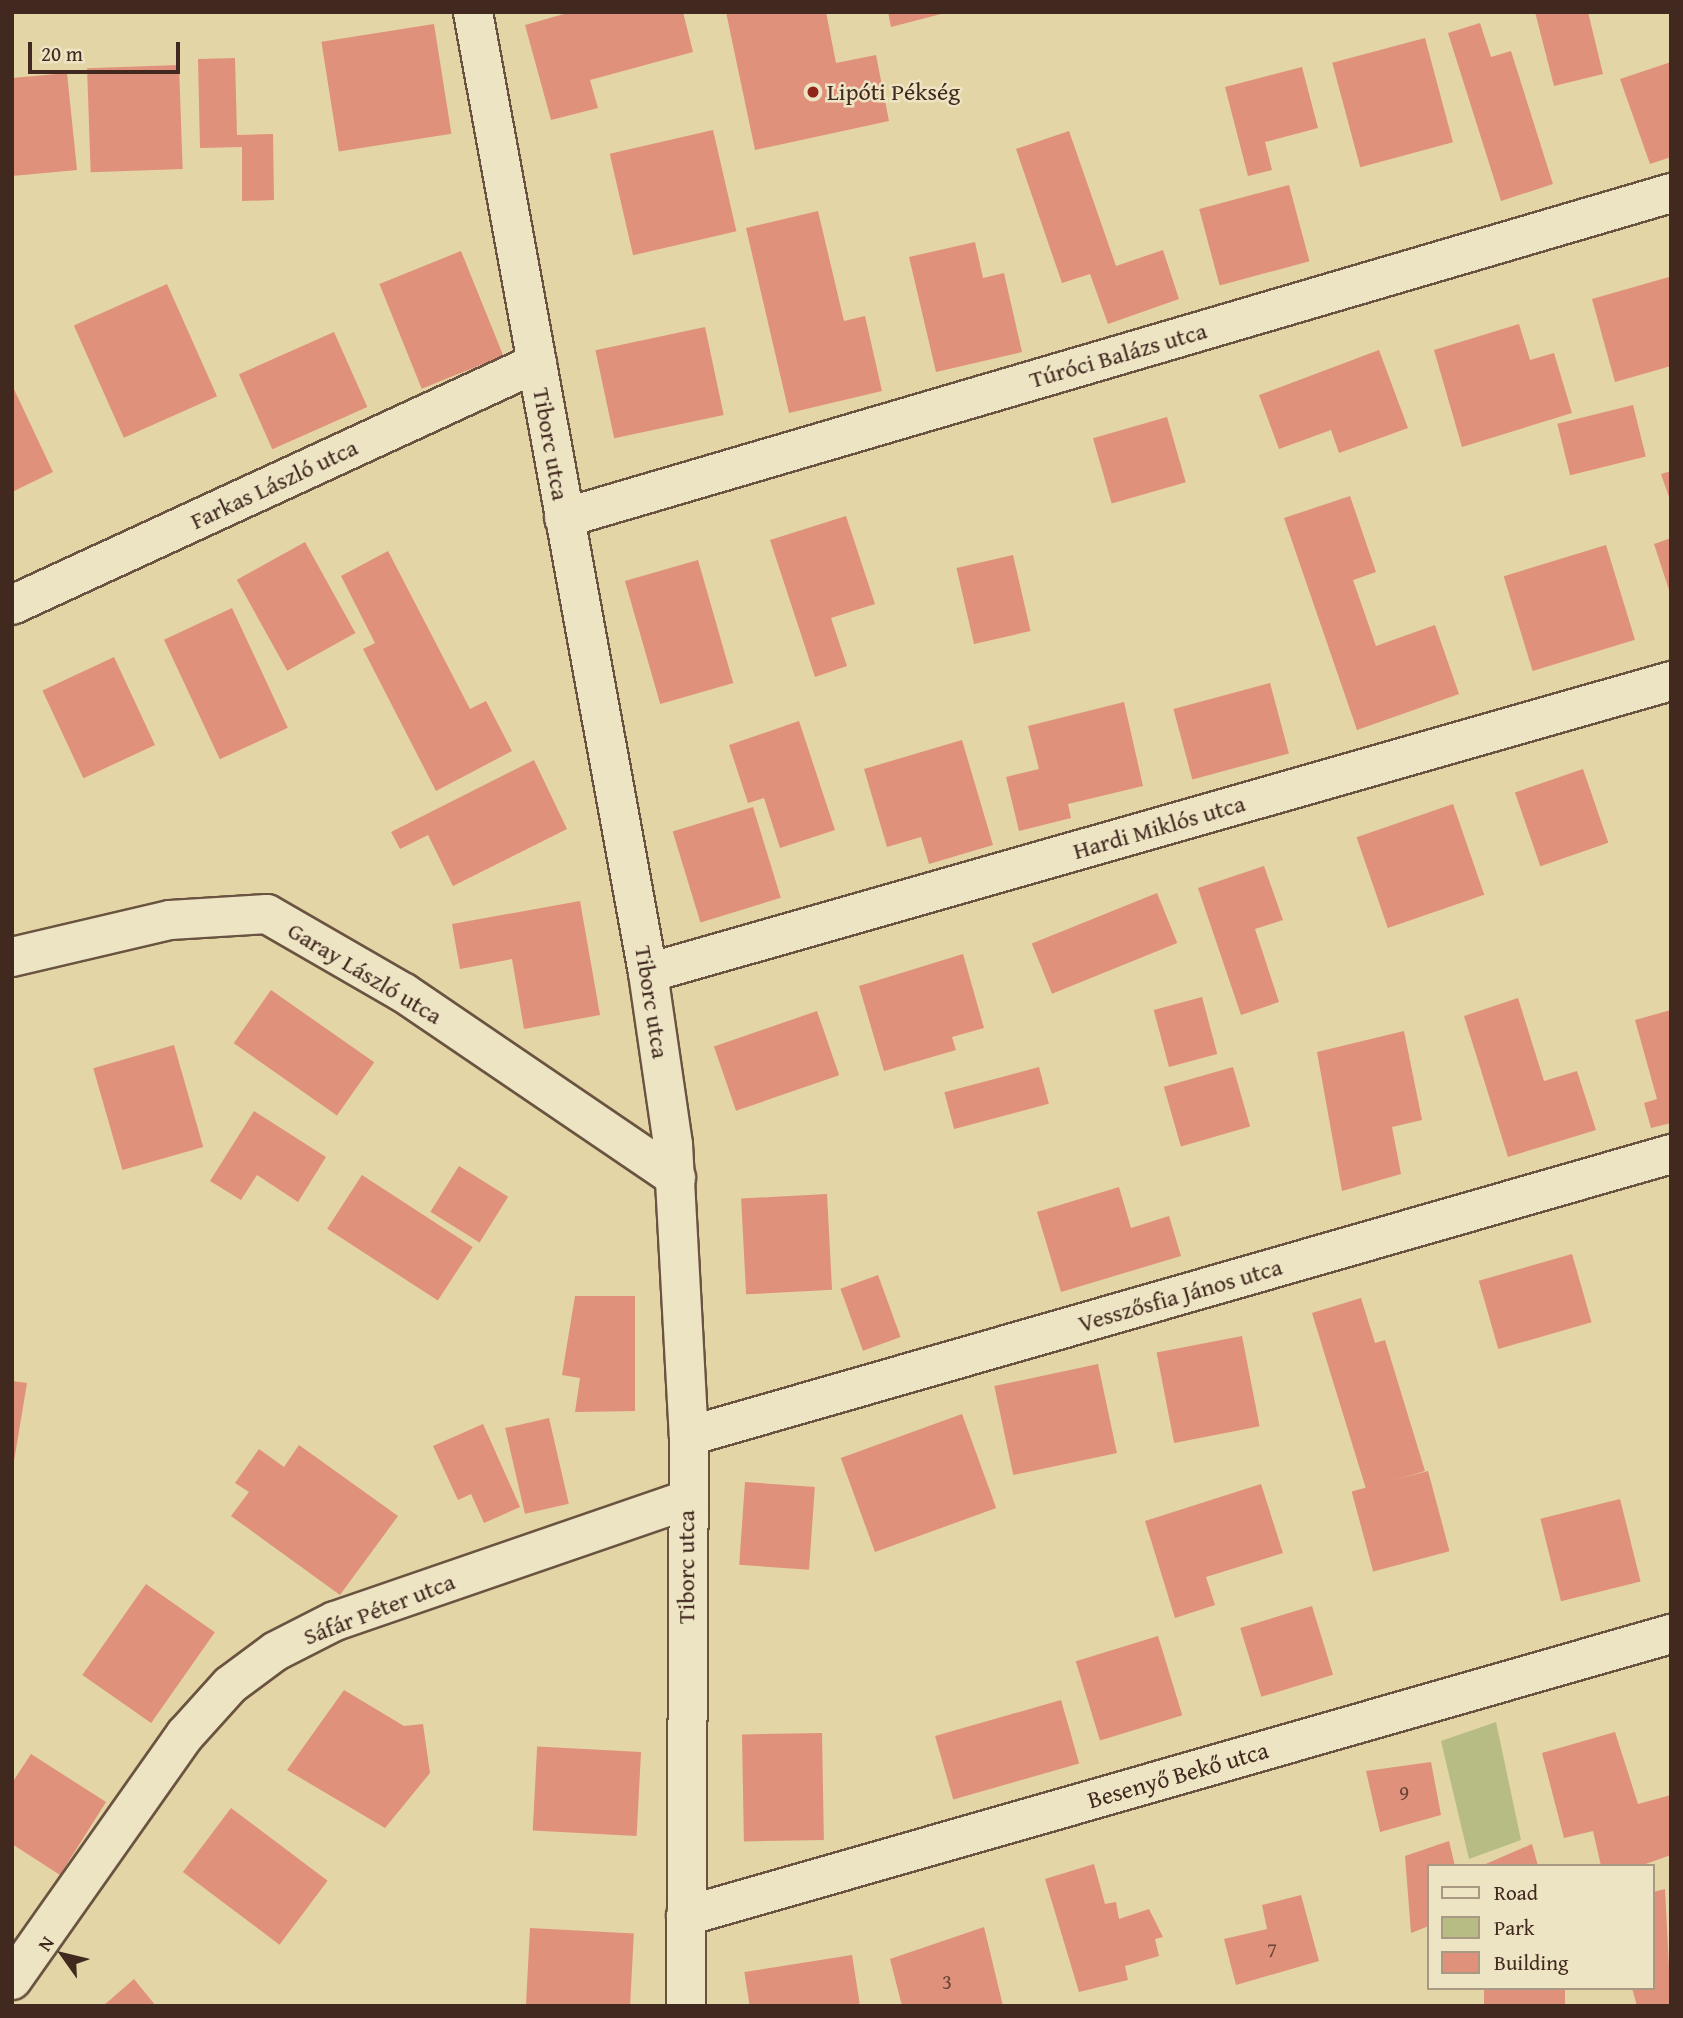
<!DOCTYPE html>
<meta charset="utf-8">
<style>
body{margin:0}
#map{position:relative;width:1683px;height:2018px;overflow:hidden;background:#e3d5a5;font-family:"Gentium Book Plus",serif}
div>[style]{position:absolute}
[style*='--x']{left:calc(var(--x)*1px);top:calc(var(--y)*1px);width:calc(var(--w)*1px);rotate:calc(var(--a)*1deg)}
.green>*{inset:0;background:#b6bc84}
.building>*{inset:0;background:#e0917b;transform-origin:0 0}
.roads{filter:drop-shadow(2px 0 #6a5441) drop-shadow(-2px 0 #6a5441) drop-shadow(0 2px #6a5441) drop-shadow(0 -2px #6a5441)}
.minor>*{height:38px;margin:-19px;padding:0 19px;transform-origin:19px;border-radius:19px;background:#ede4c4}
.dots>*{width:19px;height:19px;translate:-50% -50%;box-sizing:border-box;border:4px solid #ede4c4;border-radius:50%}
span{translate:-50% -50%;white-space:nowrap;text-align:center;line-height:1.15;-webkit-text-stroke:5px #ede4c4;paint-order:stroke}
.number-label{font-size:21px;color:#6a4337}
.number-label span{-webkit-text-stroke-width:0}
.poi-label{font-size:24px;color:#422920}
.left{translate:0 -50%;text-align:left}
.street-label{font-size:24px;color:#422920}
.frame{position:absolute;inset:0;border:14px solid #422920;pointer-events:none}
.legend{position:absolute;left:1427px;top:1864px;width:228px;height:126px;box-sizing:border-box;background:#ede4c4;border:2px solid #a99982;margin:0;padding:9px 12px;list-style:none;font-size:21px;color:#422920}
.legend li{display:flex;align-items:center;gap:14px;height:35px}
.legend b{width:35px;border:2px solid #a99982}
.north{position:absolute;left:28px;top:1920px;width:70px;height:70px;-webkit-text-stroke:5px #ede4c4;paint-order:stroke;rotate:304deg;font-size:19px;font-weight:700;line-height:28px;text-align:center;color:#422920}
.north::after{content:'';display:block;margin:auto;width:24px;height:32px;background:#422920;clip-path:polygon(50% 0,100% 100%,50% 72%,0 100%)}
.scale{position:absolute;left:28px;top:42px;width:152px;height:32px;box-sizing:border-box;border:4px solid #422920;border-top:0;padding-left:9px;font-size:21px;line-height:24px;white-space:nowrap;color:#422920;-webkit-text-stroke:5px #ede4c4;paint-order:stroke}
</style>
<div id="map">
<div class="green">
<div style="clip-path:polygon(1496px 1722px,1521px 1840px,1469px 1859px,1441px 1741px)"></div>
</div>
<div class="building">
<div style="clip-path:polygon(571px 12px,683px 12px,693px 52px,590px 80px,598px 108px,551px 120px,525px 25px)"></div>
<div style="clip-path:polygon(726px 12px,826px 12px,836px 63px,876px 55px,889px 121px,755px 150px)"></div>
<div style="clip-path:polygon(888px 12px,945px 12px,945px 13px,891px 27px)"></div>
<div style="clip-path:polygon(1535px 12px,1588px 12px,1603px 74px,1554px 86px)"></div>
<div style="clip-path:polygon(1480px 23px,1491px 57px,1511px 51px,1553px 184px,1501px 201px,1448px 33px)"></div>
<div style="left:434px;top:24px;width:111px;height:114px;rotate:81deg"></div>
<div style="left:1425px;top:38px;width:108px;height:96px;rotate:75deg"></div>
<div style="clip-path:polygon(235px 58px,237px 135px,273px 134px,274px 200px,242px 201px,242px 147px,200px 148px,198px 59px)"></div>
<div style="clip-path:polygon(1671px 62px,1671px 157px,1650px 164px,1620px 79px)"></div>
<div style="left:179px;top:65px;width:104px;height:92px;rotate:88deg"></div>
<div style="clip-path:polygon(1302px 67px,1318px 128px,1265px 142px,1272px 170px,1248px 176px,1225px 87px)"></div>
<div style="clip-path:polygon(67px 73px,77px 170px,12px 176px,12px 78px)"></div>
<div style="left:713px;top:130px;width:104px;height:106px;rotate:77deg"></div>
<div style="clip-path:polygon(1069px 131px,1116px 266px,1163px 250px,1179px 299px,1108px 324px,1090px 274px,1062px 283px,1016px 149px)"></div>
<div style="left:1289px;top:185px;width:79px;height:93px;rotate:75deg"></div>
<div style="clip-path:polygon(818px 211px,844px 321px,865px 316px,882px 391px,789px 413px,746px 228px)"></div>
<div style="clip-path:polygon(975px 242px,983px 278px,1004px 273px,1022px 352px,936px 372px,909px 257px)"></div>
<div style="left:461px;top:251px;width:113px;height:88px;rotate:68deg"></div>
<div style="clip-path:polygon(1669px 277px,1671px 366px,1615px 382px,1592px 299px)"></div>
<div style="left:167px;top:284px;width:123px;height:102px;rotate:66deg"></div>
<div style="clip-path:polygon(1519px 324px,1530px 360px,1554px 353px,1572px 413px,1462px 447px,1434px 350px)"></div>
<div style="left:705px;top:327px;width:90px;height:112px;rotate:78deg"></div>
<div style="left:334px;top:332px;width:82px;height:104px;rotate:66deg"></div>
<div style="clip-path:polygon(1379px 350px,1408px 428px,1339px 453px,1331px 430px,1279px 449px,1259px 395px)"></div>
<div style="clip-path:polygon(12px 385px,53px 472px,12px 492px)"></div>
<div style="left:1633px;top:405px;width:53px;height:78px;rotate:76deg"></div>
<div style="left:1167px;top:417px;width:68px;height:77px;rotate:74deg"></div>
<div style="clip-path:polygon(1671px 471px,1671px 500px,1670px 500px,1661px 474px)"></div>
<div style="clip-path:polygon(1350px 496px,1376px 572px,1353px 580px,1376px 646px,1435px 625px,1459px 694px,1357px 730px,1284px 518px)"></div>
<div style="clip-path:polygon(846px 516px,875px 604px,831px 618px,847px 666px,815px 677px,770px 540px)"></div>
<div style="clip-path:polygon(1671px 538px,1671px 593px,1670px 593px,1654px 544px)"></div>
<div style="left:305px;top:542px;width:104px;height:78px;rotate:61deg"></div>
<div style="left:1606px;top:545px;width:99px;height:107px;rotate:73deg"></div>
<div style="clip-path:polygon(388px 551px,470px 709px,486px 701px,512px 751px,436px 791px,363px 649px,375px 643px,341px 576px)"></div>
<div style="left:1013px;top:555px;width:78px;height:58px;rotate:77deg"></div>
<div style="left:698px;top:560px;width:128px;height:76px;rotate:74deg"></div>
<div style="left:232px;top:608px;width:132px;height:75px;rotate:65deg"></div>
<div style="left:114px;top:657px;width:97px;height:79px;rotate:65deg"></div>
<div style="left:1270px;top:683px;width:73px;height:100px;rotate:75deg"></div>
<div style="clip-path:polygon(1124px 702px,1143px 786px,1068px 804px,1071px 818px,1019px 831px,1006px 777px,1039px 769px,1028px 726px)"></div>
<div style="clip-path:polygon(799px 721px,835px 830px,780px 848px,764px 798px,748px 803px,729px 745px)"></div>
<div style="clip-path:polygon(962px 740px,993px 845px,929px 864px,921px 837px,887px 847px,864px 769px)"></div>
<div style="clip-path:polygon(534px 760px,567px 829px,453px 886px,428px 835px,400px 849px,391px 832px)"></div>
<div style="left:1583px;top:769px;width:78px;height:72px;rotate:71deg"></div>
<div style="left:1453px;top:804px;width:96px;height:102px;rotate:71deg"></div>
<div style="left:753px;top:807px;width:95px;height:84px;rotate:73deg"></div>
<div style="clip-path:polygon(1264px 866px,1283px 920px,1255px 929px,1279px 1002px,1241px 1015px,1198px 888px)"></div>
<div style="left:1157px;top:893px;width:54px;height:135px;rotate:68deg"></div>
<div style="clip-path:polygon(580px 901px,600px 1015px,524px 1029px,512px 959px,460px 969px,452px 924px)"></div>
<div style="clip-path:polygon(963px 954px,984px 1028px,952px 1037px,956px 1050px,884px 1071px,859px 986px)"></div>
<div style="left:271px;top:990px;width:126px;height:65px;rotate:35deg"></div>
<div style="left:1202px;top:997px;width:59px;height:50px;rotate:75deg"></div>
<div style="clip-path:polygon(1518px 998px,1544px 1081px,1577px 1071px,1596px 1130px,1508px 1157px,1464px 1016px)"></div>
<div style="clip-path:polygon(1671px 1010px,1671px 1123px,1651px 1128px,1644px 1103px,1657px 1099px,1635px 1020px)"></div>
<div style="left:817px;top:1011px;width:68px;height:109px;rotate:71deg"></div>
<div style="clip-path:polygon(1404px 1031px,1422px 1120px,1392px 1127px,1401px 1174px,1342px 1191px,1317px 1052px)"></div>
<div style="left:174px;top:1045px;width:106px;height:84px;rotate:74deg"></div>
<div style="left:1039px;top:1067px;width:38px;height:98px;rotate:75deg"></div>
<div style="left:1233px;top:1067px;width:62px;height:72px;rotate:74deg"></div>
<div style="clip-path:polygon(254px 1111px,326px 1157px,298px 1202px,257px 1175px,241px 1200px,210px 1181px)"></div>
<div style="left:459px;top:1166px;width:58px;height:54px;rotate:32deg"></div>
<div style="left:362px;top:1175px;width:132px;height:64px;rotate:33deg"></div>
<div style="clip-path:polygon(1119px 1187px,1131px 1228px,1169px 1216px,1181px 1256px,1061px 1292px,1037px 1212px)"></div>
<div style="left:827px;top:1194px;width:96px;height:86px;rotate:87deg"></div>
<div style="left:1572px;top:1254px;width:71px;height:97px;rotate:74deg"></div>
<div style="left:878px;top:1275px;width:66px;height:40px;rotate:70deg"></div>
<div style="clip-path:polygon(575px 1296px,635px 1296px,635px 1411px,575px 1412px,580px 1378px,562px 1375px)"></div>
<div style="clip-path:polygon(1361px 1298px,1375px 1343px,1385px 1340px,1425px 1471px,1366px 1489px,1312px 1313px)"></div>
<div style="left:1242px;top:1336px;width:92px;height:87px;rotate:79deg"></div>
<div style="left:1098px;top:1364px;width:91px;height:106px;rotate:78deg"></div>
<div style="clip-path:polygon(12px 1381px,27px 1383px,14px 1461px,12px 1461px)"></div>
<div style="left:962px;top:1414px;width:100px;height:129px;rotate:70deg"></div>
<div style="left:549px;top:1418px;width:88px;height:45px;rotate:77deg"></div>
<div style="clip-path:polygon(483px 1424px,520px 1507px,484px 1523px,471px 1494px,458px 1500px,433px 1446px)"></div>
<div style="clip-path:polygon(299px 1445px,398px 1516px,340px 1595px,231px 1516px,249px 1492px,235px 1483px,259px 1449px,284px 1467px)"></div>
<div style="left:1428px;top:1471px;width:83px;height:79px;rotate:75deg"></div>
<div style="left:745px;top:1482px;width:70px;height:83px;rotate:4deg"></div>
<div style="clip-path:polygon(1261px 1484px,1283px 1553px,1206px 1577px,1215px 1605px,1175px 1618px,1145px 1521px)"></div>
<div style="left:1620px;top:1499px;width:85px;height:82px;rotate:76deg"></div>
<div style="left:146px;top:1584px;width:84px;height:111px;rotate:35deg"></div>
<div style="left:1312px;top:1606px;width:72px;height:75px;rotate:73deg"></div>
<div style="left:1158px;top:1636px;width:83px;height:86px;rotate:73deg"></div>
<div style="clip-path:polygon(344px 1690px,404px 1726px,423px 1724px,430px 1773px,385px 1828px,287px 1770px)"></div>
<div style="left:1061px;top:1700px;width:66px;height:131px;rotate:74deg"></div>
<div style="clip-path:polygon(1615px 1732px,1638px 1804px,1671px 1795px,1671px 1855px,1640px 1866px,1601px 1866px,1593px 1831px,1564px 1838px,1542px 1753px)"></div>
<div style="left:822px;top:1733px;width:107px;height:80px;rotate:89deg"></div>
<div style="left:641px;top:1752px;width:84px;height:104px;rotate:93deg"></div>
<div style="clip-path:polygon(31px 1754px,106px 1802px,60px 1875px,12px 1844px,12px 1783px)"></div>
<div style="clip-path:polygon(1431px 1762px,1441px 1815px,1380px 1832px,1366px 1771px)"></div>
<div style="left:231px;top:1808px;width:121px;height:80px;rotate:37deg"></div>
<div style="clip-path:polygon(1449px 1841px,1455px 1866px,1429px 1866px,1429px 1926px,1411px 1933px,1405px 1856px)"></div>
<div style="clip-path:polygon(1532px 1844px,1538px 1866px,1481px 1866px)"></div>
<div style="clip-path:polygon(1094px 1864px,1105px 1904px,1116px 1902px,1119px 1919px,1149px 1909px,1163px 1937px,1155px 1939px,1159px 1956px,1125px 1966px,1128px 1980px,1079px 1992px,1045px 1879px)"></div>
<div style="clip-path:polygon(1665px 1889px,1671px 2006px,1637px 2006px,1632px 1988px,1653px 1988px,1653px 1892px)"></div>
<div style="clip-path:polygon(1301px 1895px,1319px 1961px,1236px 1985px,1224px 1939px,1267px 1929px,1262px 1905px)"></div>
<div style="clip-path:polygon(984px 1927px,1003px 2006px,902px 2006px,890px 1959px)"></div>
<div style="left:530px;top:1928px;width:104px;height:79px;rotate:3deg"></div>
<div style="left:852px;top:1955px;width:49px;height:109px;rotate:81deg"></div>
<div style="clip-path:polygon(134px 1979px,156px 2006px,103px 2006px)"></div>
<div style="left:1484px;top:1988px;width:81px;height:19px"></div>
</div>
<div class="roads">
<div class="minor">
<div style="--x:473;--y:12;--w:977;--a:79.68"></div>
<div style="--x:648;--y:973;--w:173;--a:81.7"></div>
<div style="--x:673;--y:1144;--w:292;--a:86.9"></div>
<div style="--x:689;--y:1436;--w:570;--a:90.3"></div>
<div style="--x:564;--y:518;--w:1154;--a:-16.36"></div>
<div style="--x:12;--y:605;--w:578;--a:-24.75"></div>
<div style="--x:12;--y:957;--w:162;--a:-13.2"></div>
<div style="--x:170;--y:920;--w:97;--a:-3.5"></div>
<div style="--x:267;--y:914;--w:158;--a:30"></div>
<div style="--x:404;--y:993;--w:329;--a:34.2"></div>
<div style="--x:648;--y:973;--w:1064;--a:-15.93"></div>
<div style="--x:689;--y:1436;--w:1022;--a:-16.02"></div>
<div style="--x:686;--y:1916;--w:1025;--a:-15.98"></div>
<div style="--x:12;--y:1980;--w:300;--a:-54.8"></div>
<div style="--x:185;--y:1735;--w:67;--a:-48"></div>
<div style="--x:230;--y:1685;--w:57;--a:-36.5"></div>
<div style="--x:276;--y:1651;--w:66;--a:-27"></div>
<div style="--x:335;--y:1621;--w:372;--a:-19"></div>
</div>
</div>
<div class="dots">
<div style="left:813px;top:92px;background:#8f2418"></div>
</div>
<div class="number-label">
<span style="left:1404px;top:1793px">9</span>
<span style="left:1272px;top:1950px">7</span>
<span style="left:947px;top:1982px">3</span>
</div>
<div class="poi-label">
<span class="left" style="left:827px;top:92px">Lipóti Pékség</span>
</div>
<div class="street-label">
<span style="left:1118px;top:355px;rotate:-16deg">Túróci Balázs utca</span>
<span style="left:551px;top:444px;rotate:80deg">Tiborc utca</span>
<span style="left:274px;top:484px;rotate:-25deg">Farkas László utca</span>
<span style="left:1159px;top:827px;rotate:-16deg">Hardi Miklós utca</span>
<span style="left:365px;top:973px;rotate:31deg">Garay László utca</span>
<span style="left:652px;top:1002px;rotate:81deg">Tiborc utca</span>
<span style="left:1180px;top:1295px;rotate:-16deg">Vesszősfia János utca</span>
<span style="left:686px;top:1567px;rotate:-90deg">Tiborc utca</span>
<span style="left:379px;top:1609px;rotate:-21deg">Sáfár Péter utca</span>
<span style="left:1178px;top:1775px;rotate:-16deg">Besenyő Bekő utca</span>
</div>
<div class="frame"></div>
<ul class="legend">
<li><b style="height:9px;background:#ede4c4"></b>Road</li>
<li><b style="height:19px;background:#b6bc84"></b>Park</li>
<li><b style="height:19px;background:#e0917b"></b>Building</li>
</ul>
<div class="north">N</div>
<div class="scale">20 m</div>
</div>
